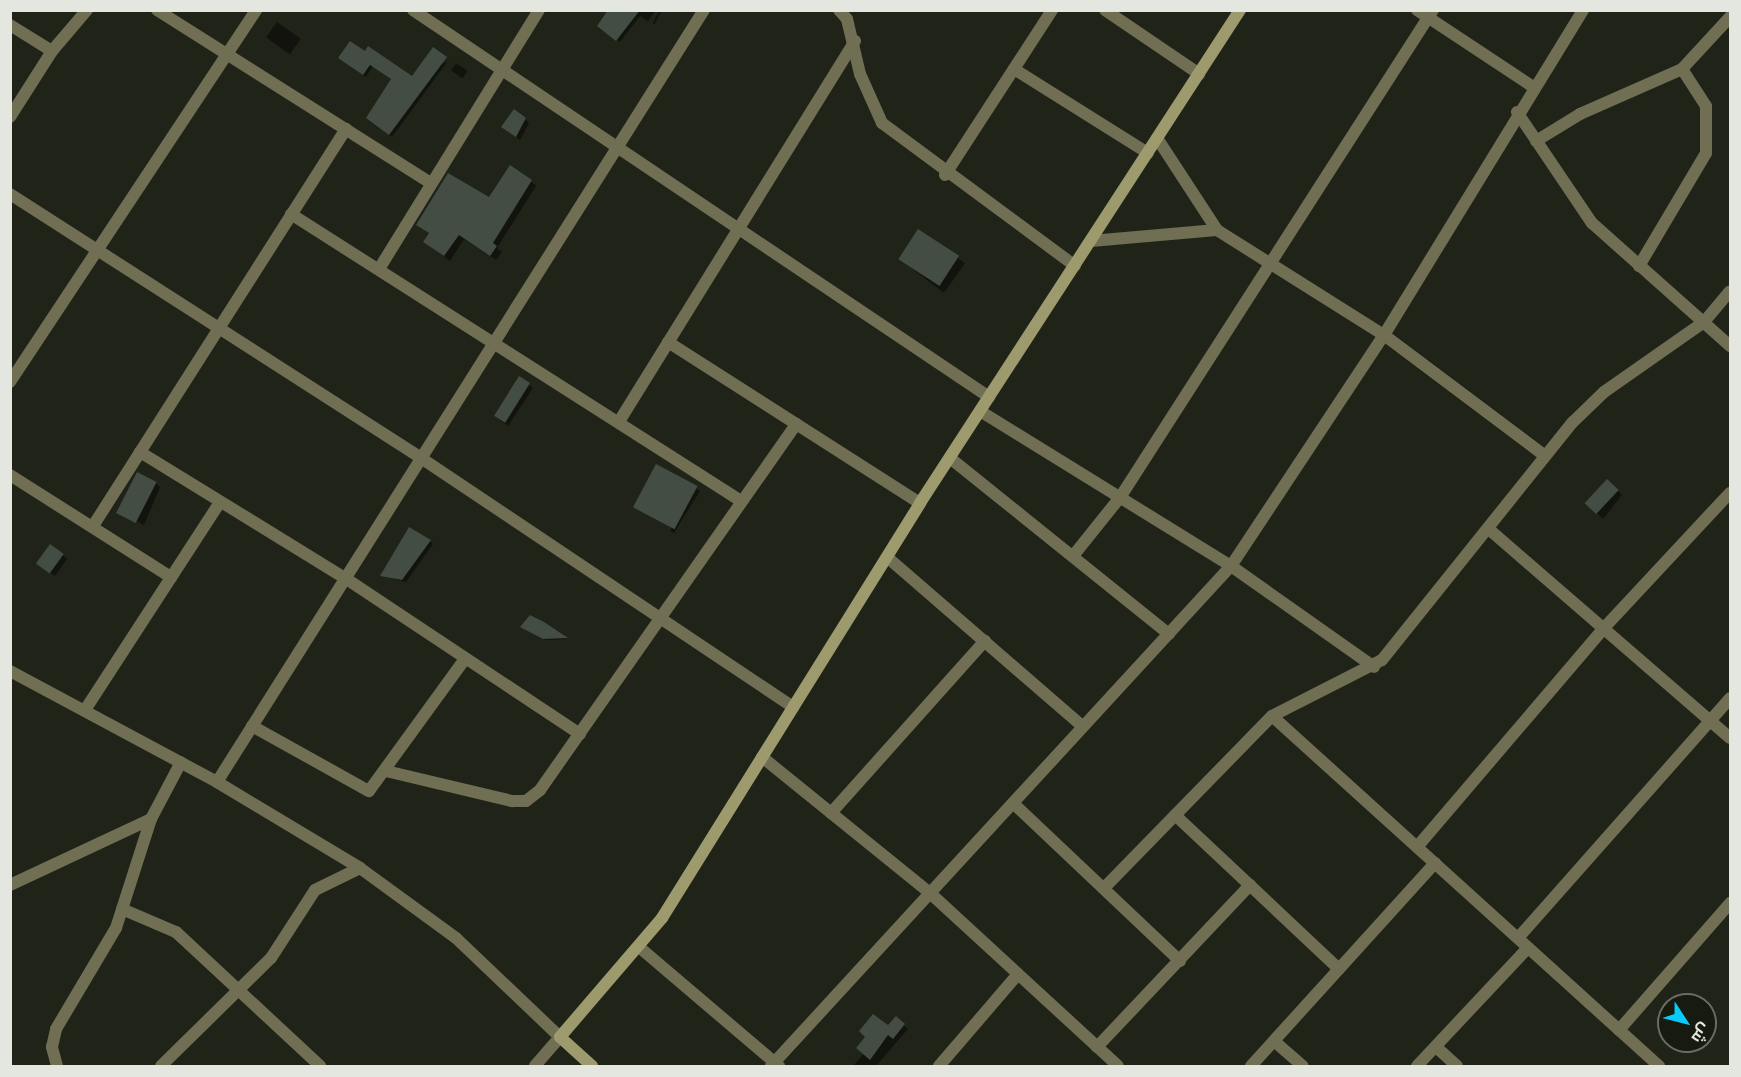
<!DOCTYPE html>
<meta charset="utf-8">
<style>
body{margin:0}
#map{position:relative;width:1741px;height:1077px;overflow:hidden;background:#202418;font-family:Overpass,Cairo,sans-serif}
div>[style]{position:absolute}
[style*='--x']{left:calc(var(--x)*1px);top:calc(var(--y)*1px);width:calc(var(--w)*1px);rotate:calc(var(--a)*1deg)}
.shadow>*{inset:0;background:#0007;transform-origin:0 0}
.building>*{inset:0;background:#434d43;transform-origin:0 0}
.street>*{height:12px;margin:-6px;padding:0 6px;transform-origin:6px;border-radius:6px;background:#706e53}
.secondary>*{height:12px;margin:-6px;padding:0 6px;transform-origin:6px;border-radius:6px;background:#9d9a6d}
span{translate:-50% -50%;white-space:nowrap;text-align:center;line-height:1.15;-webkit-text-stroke:4.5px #161a0f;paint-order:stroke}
.frame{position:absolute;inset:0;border:12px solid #e4e7e0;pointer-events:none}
.north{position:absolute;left:1657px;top:993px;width:60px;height:60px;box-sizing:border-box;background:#161a0f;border:2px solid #686c63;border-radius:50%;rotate:126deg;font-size:16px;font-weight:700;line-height:24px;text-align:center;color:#e4e7e0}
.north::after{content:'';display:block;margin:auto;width:21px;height:27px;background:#09cafa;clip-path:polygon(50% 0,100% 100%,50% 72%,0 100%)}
</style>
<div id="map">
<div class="shadow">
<div style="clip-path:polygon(610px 10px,656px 10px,648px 21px,640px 16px,620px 42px,601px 29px)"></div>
<div style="left:659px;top:11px;width:2px;height:14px;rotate:27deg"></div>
<div style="left:277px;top:22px;width:29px;height:19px;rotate:35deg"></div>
<div style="clip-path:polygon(350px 43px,413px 79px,448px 61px,392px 137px,371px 121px,392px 80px,373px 66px,366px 77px,342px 60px)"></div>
<div style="left:456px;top:63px;width:14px;height:9px;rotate:34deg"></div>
<div style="clip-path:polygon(525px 119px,529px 123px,520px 140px,507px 130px)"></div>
<div style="clip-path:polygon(531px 181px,536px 186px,497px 248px,502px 252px,496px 260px,464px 239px,450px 261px,425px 242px,430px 234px,418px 224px)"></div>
<div style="clip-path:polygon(918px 231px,965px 263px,944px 293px,909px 266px)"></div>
<div style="clip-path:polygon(519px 378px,533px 388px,508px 426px,500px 420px)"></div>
<div style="clip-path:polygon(1607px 481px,1622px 495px,1603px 519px,1592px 509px)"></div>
<div style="clip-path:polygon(156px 483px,160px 487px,144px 525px,119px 512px)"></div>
<div style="clip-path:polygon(697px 489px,700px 491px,674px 533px,670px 531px)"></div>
<div style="clip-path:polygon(430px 541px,433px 544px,406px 582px,382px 576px)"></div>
<div style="clip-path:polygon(63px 555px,67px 559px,55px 576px,42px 567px)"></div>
<div style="clip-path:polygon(531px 617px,567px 639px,545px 640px,524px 628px)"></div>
<div style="clip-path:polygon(896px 1018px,908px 1029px,876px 1066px,853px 1066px)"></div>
</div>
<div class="building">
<div style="clip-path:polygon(608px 10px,640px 10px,616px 41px,597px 26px)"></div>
<div style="clip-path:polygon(350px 41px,365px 51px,368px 46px,412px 76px,433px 47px,447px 57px,389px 135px,366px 118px,391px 79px,370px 65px,363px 75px,338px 58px)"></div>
<div style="clip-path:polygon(514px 109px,526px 118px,516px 137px,501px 127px)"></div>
<div style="clip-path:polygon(510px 165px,532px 180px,493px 243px,497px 246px,490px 256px,459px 235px,444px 256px,423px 242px,429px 233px,416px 225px,448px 173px,489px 197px)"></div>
<div style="left:918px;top:229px;width:49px;height:36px;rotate:33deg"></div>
<div style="left:519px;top:376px;width:13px;height:47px;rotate:32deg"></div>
<div style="left:656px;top:464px;width:47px;height:49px;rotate:28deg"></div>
<div style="left:137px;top:472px;width:22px;height:46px;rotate:27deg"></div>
<div style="left:1607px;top:479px;width:16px;height:33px;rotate:43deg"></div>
<div style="clip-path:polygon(409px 527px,431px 540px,402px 580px,380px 576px)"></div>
<div style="left:50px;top:544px;width:17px;height:24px;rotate:36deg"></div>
<div style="clip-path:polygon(530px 615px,544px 622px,568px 638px,543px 639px,520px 627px)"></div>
<div style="clip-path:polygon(873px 1014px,888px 1025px,896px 1016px,905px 1024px,893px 1039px,888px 1035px,870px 1060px,856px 1048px,865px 1037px,859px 1031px)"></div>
</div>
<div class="street">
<div style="--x:157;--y:10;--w:324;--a:32.3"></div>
<div style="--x:413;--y:10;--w:694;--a:33.9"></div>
<div style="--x:839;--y:10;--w:12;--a:48"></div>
<div style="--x:847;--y:19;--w:57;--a:76.7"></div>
<div style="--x:860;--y:74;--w:54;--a:65.8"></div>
<div style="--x:882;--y:123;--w:240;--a:36.5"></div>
<div style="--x:1105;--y:10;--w:114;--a:34.2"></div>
<div style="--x:1417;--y:10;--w:138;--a:33.5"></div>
<div style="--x:10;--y:25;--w:49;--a:31.8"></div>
<div style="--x:1014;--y:69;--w:158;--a:32.1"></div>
<div style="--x:1517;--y:112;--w:134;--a:56"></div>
<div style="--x:1592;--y:223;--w:185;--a:41.7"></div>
<div style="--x:10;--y:117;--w:78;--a:-57.5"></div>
<div style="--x:52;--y:51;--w:54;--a:-49.5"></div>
<div style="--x:1157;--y:138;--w:110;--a:56.9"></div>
<div style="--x:1217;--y:230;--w:197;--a:32.2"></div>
<div style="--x:1384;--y:335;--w:200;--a:36.9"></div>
<div style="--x:1536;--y:141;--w:52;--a:-31.5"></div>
<div style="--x:1580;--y:114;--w:111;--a:-23.8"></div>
<div style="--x:1682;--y:69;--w:71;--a:-47.3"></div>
<div style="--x:945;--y:175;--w:197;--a:-57"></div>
<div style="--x:10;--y:194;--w:488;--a:32.7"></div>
<div style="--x:421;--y:458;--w:448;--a:33.8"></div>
<div style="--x:291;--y:214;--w:534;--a:32.53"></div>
<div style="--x:1091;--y:241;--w:126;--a:-5"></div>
<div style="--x:1639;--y:266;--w:131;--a:-59.3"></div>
<div style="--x:1706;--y:153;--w:47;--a:-90"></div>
<div style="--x:1706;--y:106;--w:44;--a:-123"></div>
<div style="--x:379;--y:269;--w:304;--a:-58.3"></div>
<div style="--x:668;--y:342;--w:299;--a:32.6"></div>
<div style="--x:10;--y:382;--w:446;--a:-56.5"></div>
<div style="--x:980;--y:411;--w:295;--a:31.7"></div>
<div style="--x:1231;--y:566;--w:175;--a:35.2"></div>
<div style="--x:620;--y:420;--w:446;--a:-58.2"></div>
<div style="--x:140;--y:452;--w:241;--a:31.6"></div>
<div style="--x:345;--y:578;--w:282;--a:33.6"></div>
<div style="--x:950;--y:458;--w:281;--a:38.8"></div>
<div style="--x:10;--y:475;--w:191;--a:32.4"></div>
<div style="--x:93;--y:526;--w:471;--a:-57.5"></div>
<div style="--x:1491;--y:531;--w:316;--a:40.9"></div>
<div style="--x:1073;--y:556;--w:77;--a:-51.3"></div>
<div style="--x:1121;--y:496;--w:578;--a:-57.3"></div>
<div style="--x:887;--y:557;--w:259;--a:40.9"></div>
<div style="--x:10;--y:671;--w:235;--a:28.2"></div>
<div style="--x:217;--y:782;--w:167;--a:31"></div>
<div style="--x:85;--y:710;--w:248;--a:-57"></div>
<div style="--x:1272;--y:716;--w:522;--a:42.13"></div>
<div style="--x:252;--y:726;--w:134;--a:29.1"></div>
<div style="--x:369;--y:791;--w:163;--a:-54"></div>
<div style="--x:762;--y:757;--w:216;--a:39"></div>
<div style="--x:930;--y:893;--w:255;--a:42.6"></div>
<div style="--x:386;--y:771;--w:130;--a:13.4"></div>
<div style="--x:512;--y:801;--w:14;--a:0"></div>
<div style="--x:526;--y:801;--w:18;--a:-38"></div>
<div style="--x:540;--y:790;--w:447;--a:-55"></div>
<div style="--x:217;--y:782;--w:913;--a:-57.76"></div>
<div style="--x:1013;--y:803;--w:230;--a:43.4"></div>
<div style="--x:831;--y:813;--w:231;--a:-48.2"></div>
<div style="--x:1175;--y:815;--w:225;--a:43.2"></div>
<div style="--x:1417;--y:847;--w:287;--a:-49.5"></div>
<div style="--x:1603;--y:629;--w:186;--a:-47"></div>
<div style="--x:10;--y:885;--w:156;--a:-25.1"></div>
<div style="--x:1105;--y:887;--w:239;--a:-45.7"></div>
<div style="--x:1272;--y:716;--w:123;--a:-27"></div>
<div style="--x:1382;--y:660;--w:305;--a:-51.3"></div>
<div style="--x:1573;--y:422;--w:43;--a:-44.1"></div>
<div style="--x:1604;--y:392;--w:122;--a:-35"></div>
<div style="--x:1704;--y:322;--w:40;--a:-50"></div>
<div style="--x:122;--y:909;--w:59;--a:23.1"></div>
<div style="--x:176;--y:932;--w:197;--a:42.9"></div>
<div style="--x:1518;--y:938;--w:320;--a:-48.5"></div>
<div style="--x:639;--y:947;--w:184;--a:40.4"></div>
<div style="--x:1619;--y:1030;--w:169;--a:-48.8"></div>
<div style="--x:1274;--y:1041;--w:38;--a:41"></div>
<div style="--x:1097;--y:1047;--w:223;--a:-46.6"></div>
<div style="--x:1436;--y:1047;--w:28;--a:42"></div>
<div style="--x:57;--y:1066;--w:20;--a:-105"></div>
<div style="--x:52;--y:1047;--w:18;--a:-77"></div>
<div style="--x:56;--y:1029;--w:117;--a:-59.3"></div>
<div style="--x:116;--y:928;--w:114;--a:-72.2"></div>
<div style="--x:151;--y:819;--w:64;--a:-62.2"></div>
<div style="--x:161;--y:1066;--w:154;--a:-44.5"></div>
<div style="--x:271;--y:958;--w:81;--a:-57.1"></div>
<div style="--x:315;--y:890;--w:50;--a:-26.1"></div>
<div style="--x:360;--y:868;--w:119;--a:36.1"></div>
<div style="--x:456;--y:938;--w:144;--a:43.6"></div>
<div style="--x:560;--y:1037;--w:38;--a:131"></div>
<div style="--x:771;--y:1066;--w:679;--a:-47.39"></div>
<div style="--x:1231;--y:566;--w:277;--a:-56.5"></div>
<div style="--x:1384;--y:335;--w:381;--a:-58.5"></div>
<div style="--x:939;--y:1066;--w:121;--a:-49.3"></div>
<div style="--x:1251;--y:1066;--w:274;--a:-47.8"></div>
<div style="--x:1417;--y:1066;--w:162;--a:-46.8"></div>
</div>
<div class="secondary">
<div style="--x:592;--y:1066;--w:43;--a:-137.8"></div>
<div style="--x:560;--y:1037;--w:157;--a:-49.4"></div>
<div style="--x:662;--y:918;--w:489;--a:-58.1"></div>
<div style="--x:920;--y:503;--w:588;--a:-57.01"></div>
</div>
<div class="frame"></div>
<div class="north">ش</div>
</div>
